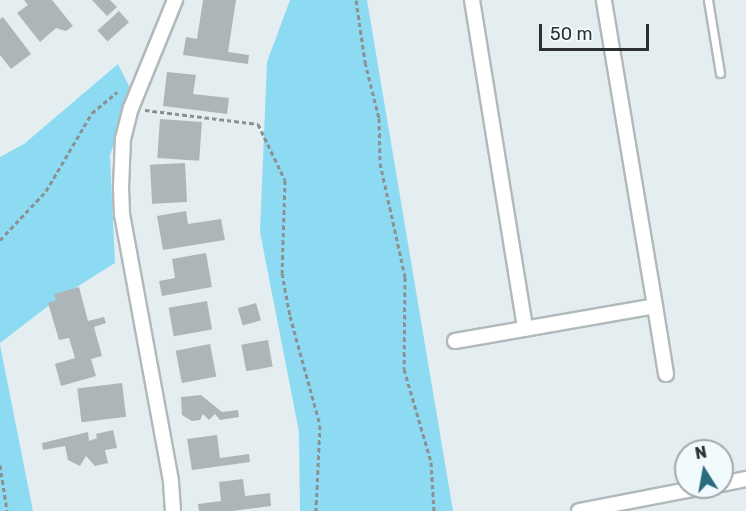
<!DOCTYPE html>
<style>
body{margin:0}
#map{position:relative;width:746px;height:511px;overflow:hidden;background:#e4edf0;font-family:Rubik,sans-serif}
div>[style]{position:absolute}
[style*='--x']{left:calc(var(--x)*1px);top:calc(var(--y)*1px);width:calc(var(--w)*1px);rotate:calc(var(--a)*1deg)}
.green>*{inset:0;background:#8ddbf3}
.building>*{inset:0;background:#adb5b8;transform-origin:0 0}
.path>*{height:3px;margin-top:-1.5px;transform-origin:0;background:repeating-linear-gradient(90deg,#8b9193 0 4.5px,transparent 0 7.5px)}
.roads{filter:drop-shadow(2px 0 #b1b9bb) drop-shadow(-2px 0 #b1b9bb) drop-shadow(0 2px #b1b9bb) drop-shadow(0 -2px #b1b9bb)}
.lane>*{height:7px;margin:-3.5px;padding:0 3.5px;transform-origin:3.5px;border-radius:3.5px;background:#fff}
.street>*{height:14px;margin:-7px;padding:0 7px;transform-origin:7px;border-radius:7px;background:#fff}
span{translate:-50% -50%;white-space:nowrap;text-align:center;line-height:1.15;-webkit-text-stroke:6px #f1fafd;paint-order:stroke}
.north{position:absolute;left:674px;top:439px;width:60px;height:60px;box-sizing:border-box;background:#f1fafd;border:2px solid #a3a9ab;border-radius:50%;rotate:349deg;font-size:16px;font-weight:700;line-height:24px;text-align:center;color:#2d3031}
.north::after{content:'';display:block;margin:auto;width:21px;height:27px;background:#2a6c7e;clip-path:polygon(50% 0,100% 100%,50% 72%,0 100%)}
.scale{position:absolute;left:539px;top:24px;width:110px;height:27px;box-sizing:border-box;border:3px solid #2d3031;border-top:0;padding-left:8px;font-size:18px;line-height:21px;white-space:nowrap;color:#2d3031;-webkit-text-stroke:4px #f1fafd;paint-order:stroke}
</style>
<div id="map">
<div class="green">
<div style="clip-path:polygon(290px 0,367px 0,453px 511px,300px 511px,299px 432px,260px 232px,267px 62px)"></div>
<div style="clip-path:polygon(118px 64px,132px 92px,110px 155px,115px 263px,56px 300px,0 343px,0 157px,24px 144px)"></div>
<div style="clip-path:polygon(0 345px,33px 511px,0 511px)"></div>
</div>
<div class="building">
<div style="clip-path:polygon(24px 0,52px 0,73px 26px,66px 31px,56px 28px,40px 42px,17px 13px,28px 5px)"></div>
<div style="clip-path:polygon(92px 0,110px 0,117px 7px,107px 16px)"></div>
<div style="clip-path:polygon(203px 0,236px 0,228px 52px,249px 55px,248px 64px,183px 55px,186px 37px,197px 39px)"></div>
<div style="left:119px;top:11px;width:15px;height:29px;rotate:48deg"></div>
<div style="clip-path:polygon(3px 17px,31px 54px,11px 69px,0 55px,0 19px)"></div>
<div style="clip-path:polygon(167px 72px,196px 75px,193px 94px,229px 98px,227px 114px,163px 106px)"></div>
<div style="left:160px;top:119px;width:42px;height:39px;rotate:4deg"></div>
<div style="left:185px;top:163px;width:39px;height:35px;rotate:87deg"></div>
<div style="clip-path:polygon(186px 211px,188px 224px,221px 219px,225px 240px,163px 250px,157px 216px)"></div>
<div style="clip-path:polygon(206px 253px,212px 287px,162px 296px,159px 281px,175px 278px,172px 259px)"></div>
<div style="clip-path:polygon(79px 287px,88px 321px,104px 317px,106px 323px,94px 327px,102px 356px,91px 359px,96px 376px,61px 386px,55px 364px,75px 358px,69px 338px,59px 340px,48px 303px,56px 300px,54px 294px)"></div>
<div style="left:207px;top:301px;width:29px;height:39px;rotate:80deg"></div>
<div style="left:256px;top:303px;width:18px;height:19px;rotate:74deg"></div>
<div style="left:268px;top:340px;width:27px;height:27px;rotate:80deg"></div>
<div style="left:210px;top:344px;width:33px;height:35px;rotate:79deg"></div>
<div style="left:122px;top:383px;width:34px;height:45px;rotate:83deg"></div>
<div style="clip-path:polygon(201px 395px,222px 412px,238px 410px,239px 417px,220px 420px,215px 414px,209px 420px,203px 414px,200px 420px,192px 421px,182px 415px,181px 397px)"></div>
<div style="clip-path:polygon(113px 430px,117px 448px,105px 450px,108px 463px,95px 466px,86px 456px,80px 466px,68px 460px,65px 446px,43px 450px,42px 443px,88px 432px,89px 441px,97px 438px,96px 434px)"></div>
<div style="clip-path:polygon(217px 435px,220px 458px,249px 454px,250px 462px,192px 470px,187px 439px)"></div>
<div style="clip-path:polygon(243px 479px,245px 496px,270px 493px,271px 506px,232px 511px,199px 511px,198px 504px,221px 501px,219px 482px)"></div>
</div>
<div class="path">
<div style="--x:356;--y:0;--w:63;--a:81.7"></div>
<div style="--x:365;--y:62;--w:58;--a:76"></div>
<div style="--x:379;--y:118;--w:45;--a:88.7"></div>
<div style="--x:380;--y:163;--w:117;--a:77.6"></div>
<div style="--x:405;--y:277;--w:92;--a:90.6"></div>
<div style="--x:404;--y:369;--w:97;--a:73.8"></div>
<div style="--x:431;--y:462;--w:49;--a:86.5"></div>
<div style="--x:145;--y:110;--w:114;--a:7.1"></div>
<div style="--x:258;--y:124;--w:62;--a:64.3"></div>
<div style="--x:285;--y:180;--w:93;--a:91.8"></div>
<div style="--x:282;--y:273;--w:44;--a:79.5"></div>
<div style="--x:290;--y:316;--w:113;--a:74.6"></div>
<div style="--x:320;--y:425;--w:86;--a:92.7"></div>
<div style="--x:0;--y:240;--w:67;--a:-46.8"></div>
<div style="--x:46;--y:191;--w:91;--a:-59.5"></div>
<div style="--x:92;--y:113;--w:33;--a:-40"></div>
<div style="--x:0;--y:465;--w:47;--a:81.3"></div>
</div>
<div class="roads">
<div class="lane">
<div style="--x:708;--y:0;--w:74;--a:80.7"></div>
</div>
<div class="street">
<div style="--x:472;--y:0;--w:333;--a:80.8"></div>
<div style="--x:655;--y:306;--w:69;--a:80.8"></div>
<div style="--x:455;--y:341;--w:203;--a:-9.9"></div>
<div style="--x:655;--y:306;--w:310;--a:-99.5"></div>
<div style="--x:722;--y:484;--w:25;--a:-12"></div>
<div style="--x:173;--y:511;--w:30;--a:-94"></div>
<div style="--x:171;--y:481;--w:270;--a:-100.4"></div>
<div style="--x:122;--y:215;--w:27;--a:-92"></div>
<div style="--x:121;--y:188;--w:49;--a:-87.7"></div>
<div style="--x:123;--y:139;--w:32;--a:-76"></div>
<div style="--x:131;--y:108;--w:117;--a:-67.8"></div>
<div style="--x:579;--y:511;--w:127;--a:-10.9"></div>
</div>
</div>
<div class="north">N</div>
<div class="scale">50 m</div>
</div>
